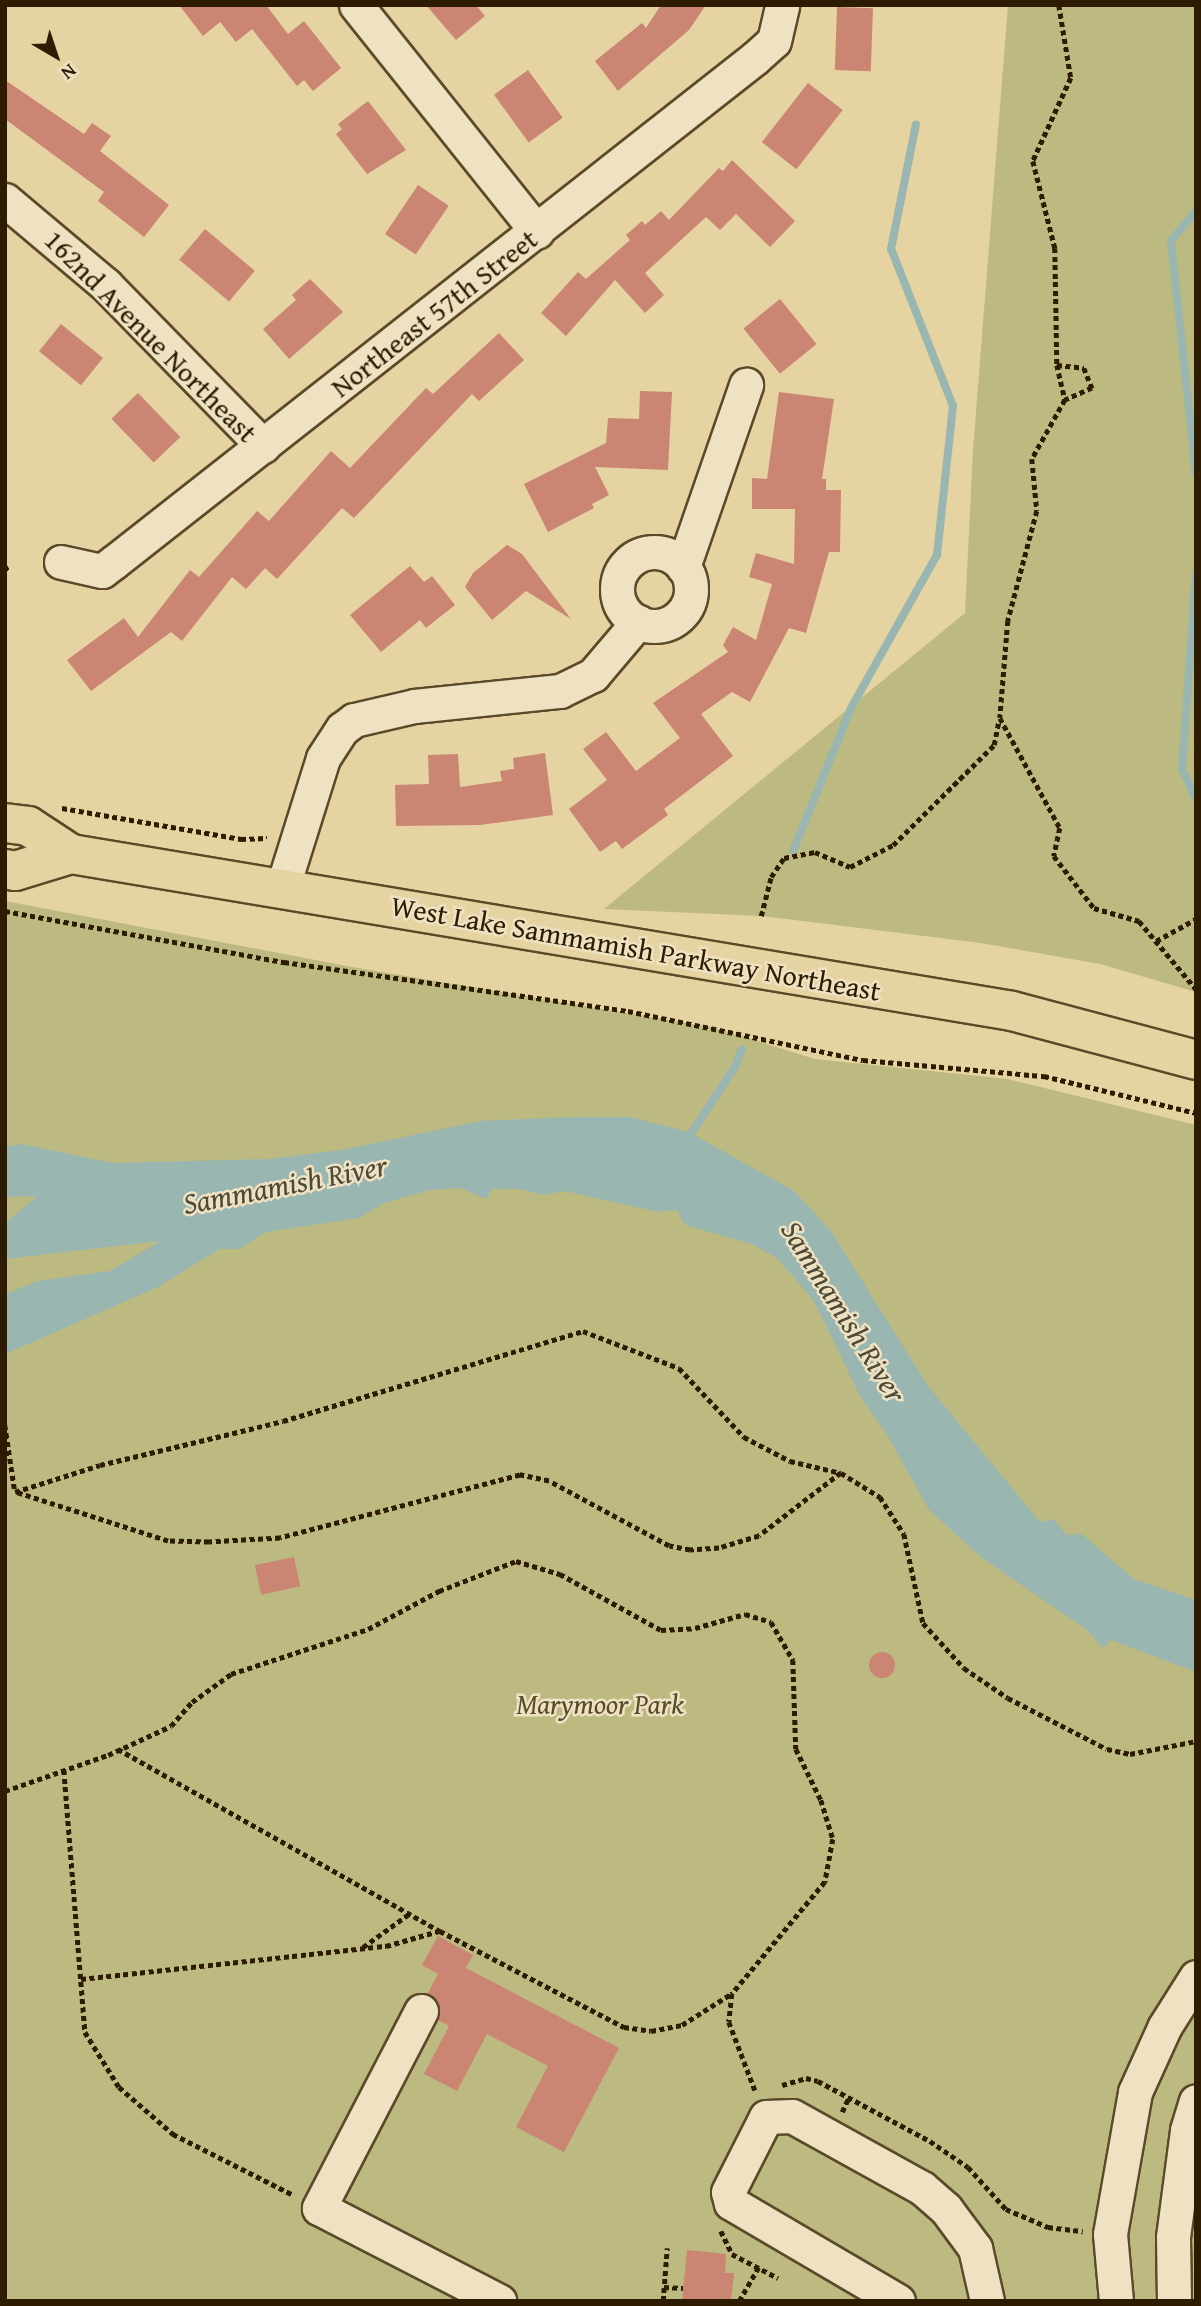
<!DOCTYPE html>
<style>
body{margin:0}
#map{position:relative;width:1201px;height:2306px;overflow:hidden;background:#e5d3a2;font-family:"Gentium Book Plus",serif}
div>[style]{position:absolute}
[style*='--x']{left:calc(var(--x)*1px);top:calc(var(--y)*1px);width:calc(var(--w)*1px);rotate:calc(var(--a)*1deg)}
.green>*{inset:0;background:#bcba80}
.water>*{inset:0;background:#9ab6b0}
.stream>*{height:8px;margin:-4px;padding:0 4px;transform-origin:4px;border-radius:4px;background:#9ab6b0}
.building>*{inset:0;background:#cb8573;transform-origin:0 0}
.round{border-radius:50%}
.path>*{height:4.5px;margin-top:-2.25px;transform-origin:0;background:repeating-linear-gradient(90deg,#2d1c01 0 5px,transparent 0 8.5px)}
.roads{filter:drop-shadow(2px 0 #5b4a29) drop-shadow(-2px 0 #5b4a29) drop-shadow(0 2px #5b4a29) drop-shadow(0 -2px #5b4a29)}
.minor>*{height:33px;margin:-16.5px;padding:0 16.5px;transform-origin:16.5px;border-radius:16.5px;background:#eee2c3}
.minor>.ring{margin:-16.5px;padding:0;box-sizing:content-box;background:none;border:33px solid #eee2c3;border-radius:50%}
.major>*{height:38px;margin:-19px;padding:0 19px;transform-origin:19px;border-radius:19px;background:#e5d3a2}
span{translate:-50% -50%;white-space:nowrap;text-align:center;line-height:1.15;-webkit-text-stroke:5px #eee2c3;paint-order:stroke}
.street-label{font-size:28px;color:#2d1c01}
.park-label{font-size:28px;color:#584b27;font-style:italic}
.water-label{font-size:30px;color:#4e4a36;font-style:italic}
.frame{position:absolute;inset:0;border:7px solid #2d1c01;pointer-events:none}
.north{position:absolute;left:21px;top:21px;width:70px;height:70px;-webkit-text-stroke:5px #eee2c3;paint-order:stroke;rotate:141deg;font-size:19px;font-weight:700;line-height:28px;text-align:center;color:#2d1c01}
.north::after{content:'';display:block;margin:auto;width:24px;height:32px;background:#2d1c01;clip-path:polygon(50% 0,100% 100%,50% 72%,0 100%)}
</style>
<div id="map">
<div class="green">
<div style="clip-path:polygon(1008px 5px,1196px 5px,1196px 992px,1100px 964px,981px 943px,761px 916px,604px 909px,965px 613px,973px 450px)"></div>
<div style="clip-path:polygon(5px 901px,352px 967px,716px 1028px,815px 1059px,1008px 1079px,1196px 1125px,1196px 2301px,5px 2301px)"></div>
</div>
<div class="water">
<div style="clip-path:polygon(569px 1117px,630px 1117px,689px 1132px,794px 1191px,831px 1231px,928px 1386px,1040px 1522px,1053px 1519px,1067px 1535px,1082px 1534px,1134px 1579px,1196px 1600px,1196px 1672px,1111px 1640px,1103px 1648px,1087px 1630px,982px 1558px,929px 1510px,886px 1433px,861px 1398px,815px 1303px,793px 1276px,775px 1257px,751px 1244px,685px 1225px,677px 1210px,658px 1212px,564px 1191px,544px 1195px,520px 1189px,492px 1189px,486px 1199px,460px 1188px,430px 1190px,384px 1203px,359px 1218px,266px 1232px,240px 1249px,220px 1249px,156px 1288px,5px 1354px,5px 1294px,38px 1281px,110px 1271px,160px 1241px,5px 1259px,5px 1223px,37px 1196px,5px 1197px,5px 1147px,22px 1144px,112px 1163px,269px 1159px,341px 1150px,480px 1121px)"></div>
</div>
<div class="stream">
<div style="--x:1196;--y:211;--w:39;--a:130"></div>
<div style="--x:1171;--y:241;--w:234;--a:83.9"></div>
<div style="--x:1196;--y:573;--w:196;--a:94.1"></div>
<div style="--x:1182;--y:769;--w:33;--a:65"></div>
<div style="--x:793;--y:851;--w:154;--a:-67.9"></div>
<div style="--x:851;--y:708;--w:176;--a:-60.7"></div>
<div style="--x:937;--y:555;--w:150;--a:-83.9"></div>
<div style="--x:953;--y:406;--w:169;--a:-111.5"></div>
<div style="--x:891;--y:249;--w:127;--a:-78.7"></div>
<div style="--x:686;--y:1141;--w:89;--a:-56.5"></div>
<div style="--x:735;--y:1067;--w:19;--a:-69"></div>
</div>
<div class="building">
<div style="clip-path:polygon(179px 5px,266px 5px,288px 34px,304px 21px,341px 68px,313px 91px,304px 80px,297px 86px,252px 29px,236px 42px,220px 22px,203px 36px)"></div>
<div style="clip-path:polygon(426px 5px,476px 5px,485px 16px,456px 40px)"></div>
<div style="clip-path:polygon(661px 5px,706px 5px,689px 30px,618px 91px,595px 61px,642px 23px,646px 28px)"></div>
<div style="left:837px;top:7px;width:36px;height:63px;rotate:2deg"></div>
<div style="left:528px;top:70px;width:59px;height:42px;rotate:54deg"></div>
<div style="clip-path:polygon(5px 80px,84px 134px,92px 123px,111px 136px,100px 151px,169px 205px,144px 237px,98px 201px,104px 192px,5px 119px)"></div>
<div style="left:808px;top:83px;width:44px;height:75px;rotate:38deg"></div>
<div style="clip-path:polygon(368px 101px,406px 150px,367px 174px,336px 134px,342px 129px,338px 124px)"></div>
<div style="clip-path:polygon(732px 160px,795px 221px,770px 247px,736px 214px,720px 230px,706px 217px,645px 273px,664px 295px,645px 313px,615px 280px,566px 336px,541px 313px,578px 272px,586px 279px,630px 240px,626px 235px,642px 221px,645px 225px,661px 211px,669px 220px,719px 168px,723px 171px)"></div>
<div style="left:418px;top:185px;width:37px;height:59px;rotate:34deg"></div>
<div style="left:205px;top:229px;width:65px;height:40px;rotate:40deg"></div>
<div style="clip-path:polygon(310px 279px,343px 312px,289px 359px,263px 329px,296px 300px,292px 295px)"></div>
<div style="left:780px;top:299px;width:58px;height:47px;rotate:51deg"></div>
<div style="left:61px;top:324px;width:54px;height:35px;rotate:39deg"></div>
<div style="clip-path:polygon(499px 333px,524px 360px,479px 401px,472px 394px,354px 518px,342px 508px,277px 579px,265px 568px,246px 589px,232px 577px,182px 641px,171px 632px,91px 691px,67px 660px,124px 618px,138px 637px,190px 570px,199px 577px,257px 511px,269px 521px,331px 451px,350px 468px,426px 388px,433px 394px)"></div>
<div style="clip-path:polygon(640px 391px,672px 392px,668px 470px,595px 467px,609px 495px,592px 504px,594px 508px,548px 532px,524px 484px,606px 443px,608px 418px,639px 419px)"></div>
<div style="clip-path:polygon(779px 392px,834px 399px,822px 479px,826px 479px,826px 490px,841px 490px,840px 552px,829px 552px,806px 633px,789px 628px,750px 702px,732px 692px,701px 714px,733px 756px,664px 809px,668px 815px,622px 849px,616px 841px,600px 852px,569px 809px,607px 780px,583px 749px,606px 732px,636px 771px,680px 738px,653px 703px,728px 652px,723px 645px,733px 627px,756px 640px,772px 584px,749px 577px,756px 553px,794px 564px,795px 509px,752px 509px,752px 478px,767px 479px)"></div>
<div style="left:138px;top:393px;width:61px;height:37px;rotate:46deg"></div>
<div style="clip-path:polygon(507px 545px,522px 554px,571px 619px,526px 591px,492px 620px,465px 587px,473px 573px)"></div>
<div style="clip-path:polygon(410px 566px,424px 582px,432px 576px,455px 605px,426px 628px,420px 620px,381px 652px,350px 615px)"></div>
<div style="clip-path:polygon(545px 753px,553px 815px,480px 825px,396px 826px,395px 785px,429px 784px,428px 755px,458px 754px,460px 787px,502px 781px,500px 771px,514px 769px,513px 758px)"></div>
<div style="left:294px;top:1557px;width:30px;height:40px;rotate:78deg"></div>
<div class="round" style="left:869px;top:1652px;width:26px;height:26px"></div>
<div style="clip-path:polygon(438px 1936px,473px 1955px,466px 1968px,619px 2048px,564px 2152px,516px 2127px,548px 2066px,487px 2034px,457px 2091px,424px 2074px,449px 2026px,438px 2020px,438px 2001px,428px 1993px,438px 1974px,422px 1965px)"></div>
<div style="clip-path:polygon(687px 2250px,726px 2254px,725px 2273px,734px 2273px,731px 2301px,682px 2301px)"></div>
</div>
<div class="path">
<div style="--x:1059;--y:5;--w:74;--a:80.7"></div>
<div style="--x:1071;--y:78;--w:91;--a:114.6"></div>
<div style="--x:1033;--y:161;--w:90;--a:75.8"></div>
<div style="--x:1055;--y:248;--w:117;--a:89"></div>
<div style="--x:1057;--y:365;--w:36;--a:77"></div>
<div style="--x:1065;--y:400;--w:68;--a:119.2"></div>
<div style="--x:1032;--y:459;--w:52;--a:84.5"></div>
<div style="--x:1037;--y:511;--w:114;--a:104.8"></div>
<div style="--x:1008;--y:621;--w:97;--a:94.7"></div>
<div style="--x:1000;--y:718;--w:125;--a:61.4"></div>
<div style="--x:1060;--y:828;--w:29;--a:102"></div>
<div style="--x:1054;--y:856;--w:66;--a:52.4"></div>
<div style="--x:1094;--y:908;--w:47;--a:16.1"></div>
<div style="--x:1139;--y:921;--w:89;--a:50"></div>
<div style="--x:1057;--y:365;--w:27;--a:6"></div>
<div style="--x:1084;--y:368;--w:22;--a:68"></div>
<div style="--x:1092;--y:388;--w:30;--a:156"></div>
<div style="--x:5;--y:566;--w:6;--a:59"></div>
<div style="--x:62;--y:808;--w:182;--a:9.8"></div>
<div style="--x:241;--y:839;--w:26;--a:-2"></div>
<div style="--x:5;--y:911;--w:284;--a:10.4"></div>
<div style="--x:284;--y:962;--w:347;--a:8.1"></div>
<div style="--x:628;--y:1011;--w:240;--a:11.8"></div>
<div style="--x:863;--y:1060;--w:182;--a:5.1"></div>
<div style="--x:1044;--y:1076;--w:156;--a:13.7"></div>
<div style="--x:761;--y:916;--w:40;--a:-75.6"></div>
<div style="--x:771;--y:877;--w:23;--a:-56"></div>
<div style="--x:784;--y:858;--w:32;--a:-11"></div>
<div style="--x:815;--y:852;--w:38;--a:23"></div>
<div style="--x:850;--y:867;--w:48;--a:-27.1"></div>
<div style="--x:893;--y:845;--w:142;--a:-44.7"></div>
<div style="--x:994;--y:745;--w:25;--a:-79"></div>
<div style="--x:1156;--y:941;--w:46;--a:-28.8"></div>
<div style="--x:5;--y:1425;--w:68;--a:81.5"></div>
<div style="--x:841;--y:1473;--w:103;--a:142.5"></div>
<div style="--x:759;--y:1536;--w:42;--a:163.3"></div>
<div style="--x:719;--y:1548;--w:29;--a:176"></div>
<div style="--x:690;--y:1550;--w:21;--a:-169"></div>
<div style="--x:669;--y:1546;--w:136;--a:-151.6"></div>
<div style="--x:549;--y:1481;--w:30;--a:-168"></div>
<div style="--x:520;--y:1475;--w:248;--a:165.3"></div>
<div style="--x:280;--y:1538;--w:71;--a:176.8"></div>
<div style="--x:209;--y:1542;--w:41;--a:-178.6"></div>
<div style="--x:168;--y:1541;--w:161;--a:-162.2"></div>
<div style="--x:15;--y:1492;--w:89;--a:-17.6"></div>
<div style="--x:100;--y:1465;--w:188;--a:-13.5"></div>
<div style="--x:283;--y:1421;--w:313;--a:-16.7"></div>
<div style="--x:583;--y:1331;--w:103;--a:21.1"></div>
<div style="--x:679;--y:1368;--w:95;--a:46.7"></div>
<div style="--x:744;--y:1437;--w:52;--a:27.6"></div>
<div style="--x:790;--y:1461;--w:52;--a:13.2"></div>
<div style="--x:841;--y:1473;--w:46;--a:31.6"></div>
<div style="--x:880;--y:1497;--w:44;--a:57"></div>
<div style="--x:904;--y:1534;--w:91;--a:77.9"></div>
<div style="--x:923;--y:1623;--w:61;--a:47.7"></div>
<div style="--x:964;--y:1668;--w:53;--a:34.3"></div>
<div style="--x:1008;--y:1698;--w:111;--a:27.3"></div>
<div style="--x:1107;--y:1749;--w:24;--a:12"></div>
<div style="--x:1130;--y:1754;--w:67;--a:-11.1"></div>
<div style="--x:118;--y:1749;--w:370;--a:29.5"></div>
<div style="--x:440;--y:1931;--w:208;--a:27.6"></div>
<div style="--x:624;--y:2027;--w:27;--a:8"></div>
<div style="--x:651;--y:2031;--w:32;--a:-11"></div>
<div style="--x:682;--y:2025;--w:58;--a:-32.3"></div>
<div style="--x:64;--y:1770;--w:263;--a:85.4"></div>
<div style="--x:85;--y:2032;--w:65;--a:58.3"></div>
<div style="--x:119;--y:2087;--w:72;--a:41"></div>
<div style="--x:173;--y:2134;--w:135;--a:26.9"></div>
<div style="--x:5;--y:1791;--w:109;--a:-19.3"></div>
<div style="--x:108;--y:1755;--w:69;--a:-24.7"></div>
<div style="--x:171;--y:1726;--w:32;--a:-49"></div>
<div style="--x:192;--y:1702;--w:48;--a:-35.7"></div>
<div style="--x:231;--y:1674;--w:144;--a:-18.2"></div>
<div style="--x:368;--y:1629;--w:81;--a:-28.2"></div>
<div style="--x:439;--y:1591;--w:83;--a:-21.3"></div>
<div style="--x:516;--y:1561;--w:46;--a:16.5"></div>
<div style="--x:560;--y:1574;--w:115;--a:29"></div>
<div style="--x:661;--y:1630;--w:34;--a:-3"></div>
<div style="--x:695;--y:1628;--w:52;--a:-15.6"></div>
<div style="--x:745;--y:1614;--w:27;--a:17"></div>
<div style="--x:771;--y:1622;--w:44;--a:59.9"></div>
<div style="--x:793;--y:1660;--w:89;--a:88.1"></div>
<div style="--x:796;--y:1749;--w:57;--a:63.9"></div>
<div style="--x:821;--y:1800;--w:41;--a:72.9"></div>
<div style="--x:833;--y:1839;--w:44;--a:100.5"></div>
<div style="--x:825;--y:1882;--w:146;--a:129.7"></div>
<div style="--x:732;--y:1994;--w:28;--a:96"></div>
<div style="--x:729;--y:2022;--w:73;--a:69.1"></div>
<div style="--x:363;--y:1947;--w:57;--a:-35.7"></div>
<div style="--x:81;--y:1979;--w:307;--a:-6.2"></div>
<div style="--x:386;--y:1946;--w:55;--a:-15.8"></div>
<div style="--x:782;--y:2085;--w:25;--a:-16"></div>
<div style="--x:806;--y:2078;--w:12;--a:14"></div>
<div style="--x:818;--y:2081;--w:127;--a:28.2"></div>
<div style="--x:930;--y:2141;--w:46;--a:34.4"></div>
<div style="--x:968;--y:2167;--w:57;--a:47.9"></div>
<div style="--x:1006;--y:2209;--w:46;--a:23.2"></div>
<div style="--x:1048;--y:2227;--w:35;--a:7"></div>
<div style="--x:842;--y:2112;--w:17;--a:-65"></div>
<div style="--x:721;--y:2231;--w:25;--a:64"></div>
<div style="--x:732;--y:2254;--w:52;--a:27.6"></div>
<div style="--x:664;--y:2287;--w:19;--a:3"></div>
<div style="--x:663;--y:2301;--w:53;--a:-85.7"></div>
<div style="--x:739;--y:2301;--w:39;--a:-60"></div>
</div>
<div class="roads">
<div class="minor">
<div style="--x:356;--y:5;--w:290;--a:51.4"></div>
<div style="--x:5;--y:200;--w:132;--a:40.1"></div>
<div style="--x:106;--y:285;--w:225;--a:45.7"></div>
<div class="ring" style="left:617px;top:552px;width:41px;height:41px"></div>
<div style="--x:61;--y:562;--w:42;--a:12.4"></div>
<div style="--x:102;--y:571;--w:15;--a:-37"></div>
<div style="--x:114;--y:562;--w:815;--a:-38.18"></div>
<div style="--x:755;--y:58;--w:25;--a:-42"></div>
<div style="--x:774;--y:41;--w:37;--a:-77"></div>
<div style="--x:683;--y:567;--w:193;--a:-70.9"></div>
<div style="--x:282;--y:889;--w:137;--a:-72.6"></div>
<div style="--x:323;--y:758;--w:35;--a:-57"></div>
<div style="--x:342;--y:729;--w:15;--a:-37"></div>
<div style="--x:354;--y:720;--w:62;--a:-13.1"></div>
<div style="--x:414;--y:706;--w:147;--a:-5.9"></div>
<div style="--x:560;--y:691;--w:37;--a:-26"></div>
<div style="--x:593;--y:675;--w:70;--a:-49.7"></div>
<div style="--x:421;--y:2011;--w:222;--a:117.4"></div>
<div style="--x:319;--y:2208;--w:203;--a:27.3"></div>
<div style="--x:898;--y:2301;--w:194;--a:-149.6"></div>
<div style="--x:731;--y:2203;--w:11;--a:-105"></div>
<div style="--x:728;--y:2192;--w:84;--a:-63.1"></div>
<div style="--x:766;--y:2117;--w:26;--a:-2"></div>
<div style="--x:792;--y:2116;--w:149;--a:29"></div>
<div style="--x:922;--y:2188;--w:32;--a:41"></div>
<div style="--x:946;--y:2209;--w:49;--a:53.4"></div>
<div style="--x:975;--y:2248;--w:54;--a:77.2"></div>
<div style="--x:1116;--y:2301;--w:67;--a:-95.1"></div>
<div style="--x:1110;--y:2234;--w:144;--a:-80"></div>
<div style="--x:1135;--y:2092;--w:72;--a:-65.6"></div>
<div style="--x:1165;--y:2026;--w:58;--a:-57.7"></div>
<div style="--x:1174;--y:2301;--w:64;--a:-90.9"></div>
<div style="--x:1173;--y:2237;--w:108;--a:-82.5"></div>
<div style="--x:1187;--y:2130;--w:30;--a:-73"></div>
</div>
<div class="major">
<div style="--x:5;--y:823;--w:23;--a:7"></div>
<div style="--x:28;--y:826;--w:51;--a:33.1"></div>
<div style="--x:71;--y:854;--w:954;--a:9.47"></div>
<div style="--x:1012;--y:1011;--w:190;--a:14.9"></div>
<div style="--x:5;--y:869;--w:10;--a:11"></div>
<div style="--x:15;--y:871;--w:59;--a:-16.9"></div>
</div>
</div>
<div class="street-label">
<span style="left:434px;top:313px;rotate:-38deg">Northeast 57th Street</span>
<span style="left:151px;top:336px;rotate:45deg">162nd Avenue Northeast</span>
<span style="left:636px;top:948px;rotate:10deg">West Lake Sammamish Parkway Northeast</span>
</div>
<div class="park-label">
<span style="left:600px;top:1704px">Marymoor Park</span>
</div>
<div class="water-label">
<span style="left:285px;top:1184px;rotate:-11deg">Sammamish River</span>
<span style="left:844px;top:1311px;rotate:58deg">Sammamish River</span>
</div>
<div class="frame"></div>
<div class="north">N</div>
</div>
